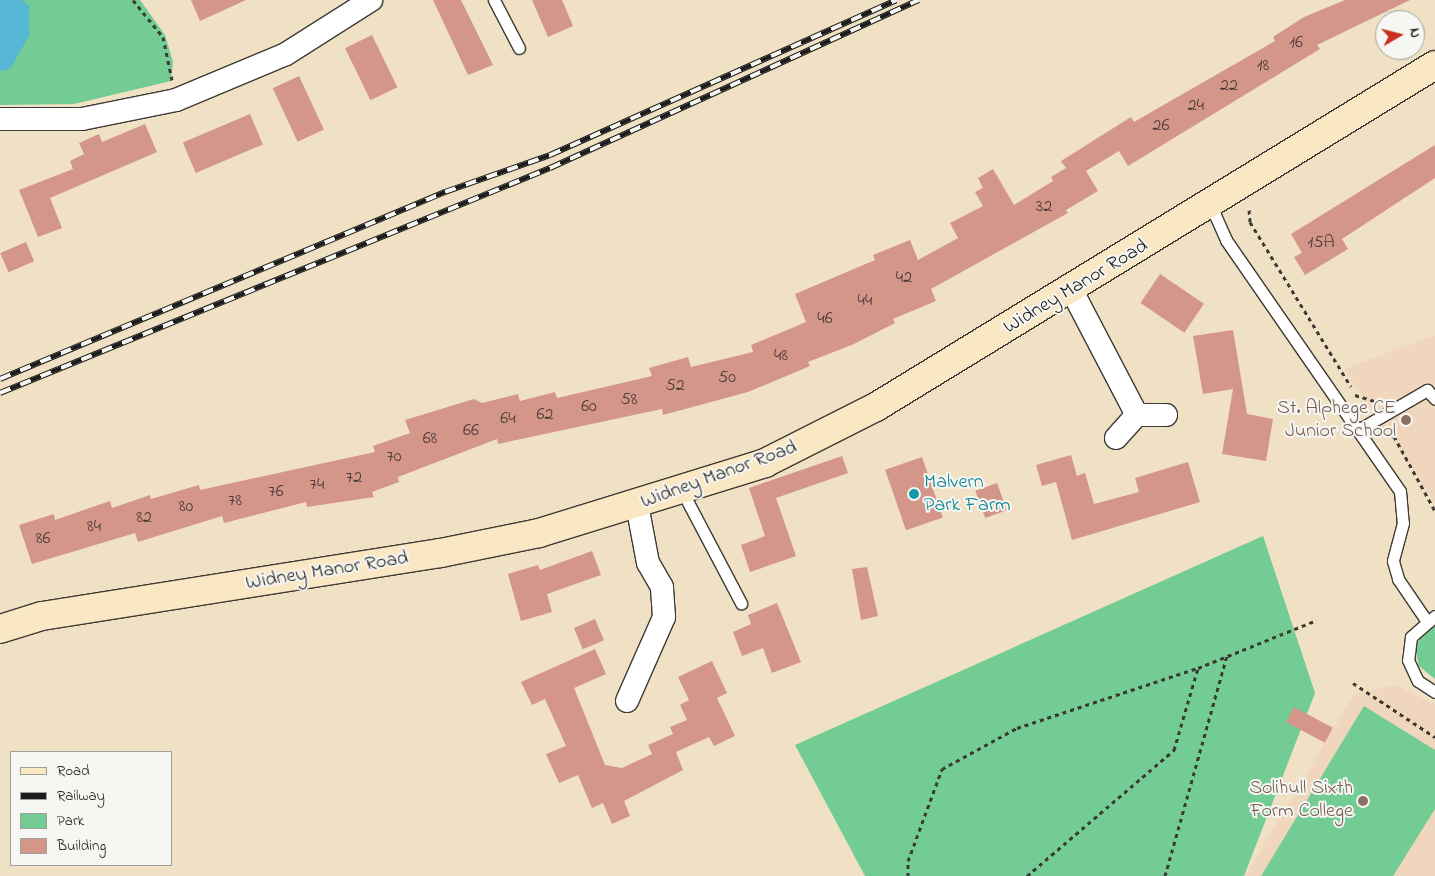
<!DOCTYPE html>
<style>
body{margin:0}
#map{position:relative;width:1435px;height:876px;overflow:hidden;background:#f0e1c5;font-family:"Indie Flower",sans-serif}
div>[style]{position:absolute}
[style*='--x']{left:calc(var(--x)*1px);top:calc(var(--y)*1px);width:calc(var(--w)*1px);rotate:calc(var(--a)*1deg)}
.built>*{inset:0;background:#f0d6bc}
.green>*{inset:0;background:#72cc93}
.water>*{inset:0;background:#55b7d3}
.building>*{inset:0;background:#d39689;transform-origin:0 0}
.path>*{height:3px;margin-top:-1.5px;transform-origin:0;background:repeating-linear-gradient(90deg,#3c3a35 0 4px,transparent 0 8px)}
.roads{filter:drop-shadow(1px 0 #3c3a35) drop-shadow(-1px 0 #3c3a35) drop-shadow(0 1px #3c3a35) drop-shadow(0 -1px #3c3a35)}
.lane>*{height:11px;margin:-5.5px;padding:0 5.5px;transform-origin:5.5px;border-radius:5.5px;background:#fff}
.street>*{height:22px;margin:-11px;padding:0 11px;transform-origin:11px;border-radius:11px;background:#fff}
.secondary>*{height:28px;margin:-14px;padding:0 14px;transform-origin:14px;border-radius:14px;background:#fae7c3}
.rail>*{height:5.5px;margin-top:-2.75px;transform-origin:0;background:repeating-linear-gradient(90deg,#f6f6f2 0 11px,#1c1c1c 0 22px);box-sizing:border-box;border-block:1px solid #1c1c1c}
.dots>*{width:14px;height:14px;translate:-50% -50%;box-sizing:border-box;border:2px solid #f6f6f2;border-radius:50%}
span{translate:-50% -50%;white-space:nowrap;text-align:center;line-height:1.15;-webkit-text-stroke:4px #f6f6f2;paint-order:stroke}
.number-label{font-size:18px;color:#4a3a37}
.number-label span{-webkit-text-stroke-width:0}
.street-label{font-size:20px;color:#1c1c1c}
.education-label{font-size:20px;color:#785e54}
.right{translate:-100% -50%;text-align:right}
.culture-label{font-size:20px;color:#0d838f}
.left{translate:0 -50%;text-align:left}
.legend{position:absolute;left:10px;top:751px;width:162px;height:115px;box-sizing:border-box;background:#f6f6f2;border:1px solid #9f9f9c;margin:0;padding:6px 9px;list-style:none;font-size:15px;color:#1c1c1c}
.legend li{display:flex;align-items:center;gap:10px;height:25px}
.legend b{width:25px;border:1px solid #9f9f9c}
.north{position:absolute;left:1375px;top:10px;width:50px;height:50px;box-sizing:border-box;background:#f6f6f2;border:1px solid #9f9f9c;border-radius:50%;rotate:82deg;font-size:14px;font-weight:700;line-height:20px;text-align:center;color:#1c1c1c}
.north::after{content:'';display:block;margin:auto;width:18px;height:22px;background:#c8321e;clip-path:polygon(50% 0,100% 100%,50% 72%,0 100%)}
</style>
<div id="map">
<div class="built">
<div style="clip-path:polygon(1435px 335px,1435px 503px,1344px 369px)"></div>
<div style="clip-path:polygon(1395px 685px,1435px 704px,1435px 876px,1245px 876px,1355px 693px)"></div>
</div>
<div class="green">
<div style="clip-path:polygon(0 0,140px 0,165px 35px,173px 62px,171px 81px,74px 104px,0 105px)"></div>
<div style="clip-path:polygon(1263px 536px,1315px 693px,1244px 876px,865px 876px,795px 745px)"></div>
<div style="clip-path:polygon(1435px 626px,1435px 679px,1419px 666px,1415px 649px,1423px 633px)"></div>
<div style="clip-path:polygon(1364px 706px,1435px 750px,1435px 809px,1393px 876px,1261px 876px)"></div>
</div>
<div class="water">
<div style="clip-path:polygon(0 0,22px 0,29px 6px,29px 36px,10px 69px,0 71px)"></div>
</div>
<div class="building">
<div style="clip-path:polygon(191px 0,246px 0,200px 21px)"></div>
<div style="clip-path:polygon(433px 0,461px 0,493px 65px,468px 75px)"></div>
<div style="clip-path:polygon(532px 0,562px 0,573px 26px,548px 37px)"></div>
<div style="clip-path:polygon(1345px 0,1410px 0,1317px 45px,1320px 49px,1128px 166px,1119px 151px,1086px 171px,1098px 191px,1066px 210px,1068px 213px,931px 289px,936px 301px,893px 319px,895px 323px,854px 344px,808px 362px,810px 366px,748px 392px,663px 415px,662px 409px,498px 444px,497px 439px,398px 477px,399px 482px,372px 492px,374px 497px,307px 507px,306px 502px,224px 523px,222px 516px,138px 542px,135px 533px,32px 564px,19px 525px,54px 514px,55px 520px,110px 501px,112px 508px,150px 495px,151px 499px,199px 485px,200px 490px,375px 452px,373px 446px,410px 433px,405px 420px,474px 399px,482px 403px,518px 394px,520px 401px,555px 392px,557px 398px,652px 376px,649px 368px,688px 357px,691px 367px,753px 352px,751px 345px,806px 322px,795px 294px,875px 260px,873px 255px,910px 240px,918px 260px,958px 238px,950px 223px,983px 206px,975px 192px,983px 188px,978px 178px,993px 169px,1014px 205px,1053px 181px,1051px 177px,1066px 168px,1061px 161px,1131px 117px,1134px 122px,1275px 41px,1273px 37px,1304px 17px)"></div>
<div style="left:372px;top:35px;width:58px;height:30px;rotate:64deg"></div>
<div style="left:299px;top:76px;width:59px;height:29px;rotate:65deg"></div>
<div style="left:250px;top:114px;width:33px;height:73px;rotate:67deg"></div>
<div style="clip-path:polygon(145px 124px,157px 152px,50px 198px,62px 228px,38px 237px,19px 190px,73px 169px,70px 161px,84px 154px,79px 143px,99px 134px,102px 142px)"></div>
<div style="clip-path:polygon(1435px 145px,1435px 178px,1342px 239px,1348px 249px,1305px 275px,1294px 257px,1302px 253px,1291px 234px)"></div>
<div style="left:26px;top:242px;width:21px;height:28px;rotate:67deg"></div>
<div style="left:1160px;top:274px;width:53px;height:35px;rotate:34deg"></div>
<div style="clip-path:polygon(1233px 330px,1247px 414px,1273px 419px,1266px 461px,1222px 454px,1233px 389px,1203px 394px,1193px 336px)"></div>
<div style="clip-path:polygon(1071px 455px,1077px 476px,1085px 473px,1094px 504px,1139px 492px,1135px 478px,1188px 462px,1200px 502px,1072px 540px,1056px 482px,1042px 486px,1036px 465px)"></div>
<div style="clip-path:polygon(842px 456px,848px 473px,776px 498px,796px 556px,750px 572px,741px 545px,765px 536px,749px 488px)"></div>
<div style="left:922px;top:457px;width:64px;height:39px;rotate:71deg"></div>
<div style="left:997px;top:483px;width:29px;height:23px;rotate:70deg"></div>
<div style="clip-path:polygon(592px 551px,601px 575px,547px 594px,552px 612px,521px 621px,508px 574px,538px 565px,540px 570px)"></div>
<div style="clip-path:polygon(867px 567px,878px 616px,861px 620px,852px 569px)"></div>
<div style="clip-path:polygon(777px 603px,801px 662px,772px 673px,763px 648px,742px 656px,733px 632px,751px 624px,748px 615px)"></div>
<div style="left:595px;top:619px;width:23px;height:23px;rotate:67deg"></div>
<div style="clip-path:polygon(595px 649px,606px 674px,574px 688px,605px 765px,622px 768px,652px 754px,648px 745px,673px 734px,670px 727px,687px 720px,680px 705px,689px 700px,678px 677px,712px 661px,727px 693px,717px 698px,735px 736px,714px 746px,709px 737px,676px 752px,683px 770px,624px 801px,630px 816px,612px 824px,603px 803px,592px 808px,578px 775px,559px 783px,546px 754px,566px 746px,545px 699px,532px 705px,521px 682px)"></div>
<div style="left:1294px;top:707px;width:44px;height:17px;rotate:28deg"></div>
</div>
<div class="path">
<div style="--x:133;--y:0;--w:48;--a:51"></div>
<div style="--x:163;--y:37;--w:44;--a:78.2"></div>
<div style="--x:1249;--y:210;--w:12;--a:85"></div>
<div style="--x:1250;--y:222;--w:193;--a:58.5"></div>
<div style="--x:1355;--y:395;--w:21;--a:17"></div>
<div style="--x:1390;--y:429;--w:94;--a:61.2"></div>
<div style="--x:1353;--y:683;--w:98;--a:33.4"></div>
<div style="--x:908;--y:876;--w:15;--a:-90"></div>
<div style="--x:908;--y:861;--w:98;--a:-69.7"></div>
<div style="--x:942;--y:769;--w:85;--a:-28.7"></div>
<div style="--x:1017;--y:728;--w:190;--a:-18.4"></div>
<div style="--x:1027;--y:876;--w:194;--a:-40.6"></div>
<div style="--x:1174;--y:750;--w:85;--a:-73.7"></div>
<div style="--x:1198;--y:668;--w:128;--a:-22"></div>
<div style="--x:1165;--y:876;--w:229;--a:-74.3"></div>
</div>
<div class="roads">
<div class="lane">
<div style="--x:494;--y:0;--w:54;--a:62.5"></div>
<div style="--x:1211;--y:206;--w:37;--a:66"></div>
<div style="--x:1226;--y:240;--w:305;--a:55.3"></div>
<div style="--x:1400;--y:491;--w:32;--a:85"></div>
<div style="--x:1403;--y:523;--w:39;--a:105"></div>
<div style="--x:1393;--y:561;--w:19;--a:74"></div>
<div style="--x:1398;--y:579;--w:50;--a:55.7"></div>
<div style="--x:1358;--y:430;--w:80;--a:-30.1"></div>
<div style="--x:1427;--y:390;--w:12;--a:48"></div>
<div style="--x:682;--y:491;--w:127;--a:62.2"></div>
<div style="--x:1435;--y:616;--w:32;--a:139"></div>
<div style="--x:1411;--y:637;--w:23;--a:97"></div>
<div style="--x:1408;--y:660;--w:23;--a:65"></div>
<div style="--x:1418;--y:681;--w:20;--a:33"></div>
</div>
<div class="street">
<div style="--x:0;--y:119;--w:82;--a:0"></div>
<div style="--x:82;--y:119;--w:96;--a:-11.4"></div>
<div style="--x:176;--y:100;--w:119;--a:-22.7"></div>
<div style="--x:286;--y:54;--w:101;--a:-32.4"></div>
<div style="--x:1071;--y:289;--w:142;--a:62.4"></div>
<div style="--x:1116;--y:438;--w:31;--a:-48"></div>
<div style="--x:1137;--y:415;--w:29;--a:0"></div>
<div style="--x:627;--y:701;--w:92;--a:-66.2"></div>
<div style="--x:664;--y:617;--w:30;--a:-94"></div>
<div style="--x:662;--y:587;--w:28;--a:-120"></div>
<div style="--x:648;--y:563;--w:59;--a:-100.7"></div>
</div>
<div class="secondary">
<div style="--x:0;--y:629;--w:44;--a:-17.2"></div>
<div style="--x:42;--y:616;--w:404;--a:-9"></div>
<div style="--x:441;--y:553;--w:100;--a:-11.5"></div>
<div style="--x:539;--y:533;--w:237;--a:-17.2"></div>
<div style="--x:765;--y:463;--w:124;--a:-26.8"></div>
<div style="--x:876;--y:407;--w:655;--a:-31.46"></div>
</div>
</div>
<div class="rail">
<div style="--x:0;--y:379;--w:483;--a:-22.8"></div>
<div style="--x:445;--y:192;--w:111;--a:-19.4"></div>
<div style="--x:550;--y:155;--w:379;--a:-24.1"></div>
<div style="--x:0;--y:393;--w:594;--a:-22.25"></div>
<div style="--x:550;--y:168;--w:405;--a:-24.5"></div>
</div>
<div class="dots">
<div style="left:1406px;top:420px;background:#8d6e63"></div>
<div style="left:914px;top:494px;background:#0f9aa8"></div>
<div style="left:1363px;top:801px;background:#8d6e63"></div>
</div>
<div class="number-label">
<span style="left:1296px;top:43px">16</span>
<span style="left:1263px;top:66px">18</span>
<span style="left:1229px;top:86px">22</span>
<span style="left:1196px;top:106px">24</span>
<span style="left:1161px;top:126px">26</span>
<span style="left:1044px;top:207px">32</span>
<span style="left:1321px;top:243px">15A</span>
<span style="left:904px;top:278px">42</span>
<span style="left:865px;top:301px">44</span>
<span style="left:825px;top:319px">46</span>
<span style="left:781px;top:356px">48</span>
<span style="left:727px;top:378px">50</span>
<span style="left:675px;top:386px">52</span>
<span style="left:629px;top:400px">58</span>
<span style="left:589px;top:407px">60</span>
<span style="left:545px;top:415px">62</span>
<span style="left:508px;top:419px">64</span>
<span style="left:471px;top:431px">66</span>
<span style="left:430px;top:439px">68</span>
<span style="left:394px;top:457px">70</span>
<span style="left:354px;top:478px">72</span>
<span style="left:317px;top:485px">74</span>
<span style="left:276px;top:492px">76</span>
<span style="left:235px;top:501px">78</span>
<span style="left:186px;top:507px">80</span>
<span style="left:144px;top:518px">82</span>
<span style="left:94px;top:527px">84</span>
<span style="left:43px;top:539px">86</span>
</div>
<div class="street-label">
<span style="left:1076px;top:287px;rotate:-31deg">Widney Manor Road</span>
<span style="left:719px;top:475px;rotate:-20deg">Widney Manor Road</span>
<span style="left:327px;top:571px;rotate:-9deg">Widney Manor Road</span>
</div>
<div class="education-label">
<span class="right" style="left:1396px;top:420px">St. Alphege CE<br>Junior School</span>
<span class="right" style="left:1353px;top:800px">Solihull Sixth<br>Form College</span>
</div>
<div class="culture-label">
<span class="left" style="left:924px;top:494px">Malvern<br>Park Farm</span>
</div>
<ul class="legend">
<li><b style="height:6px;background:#fae7c3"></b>Road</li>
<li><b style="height:6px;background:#1c1c1c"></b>Railway</li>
<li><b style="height:14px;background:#72cc93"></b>Park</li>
<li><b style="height:14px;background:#d39689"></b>Building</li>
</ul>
<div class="north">N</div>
</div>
